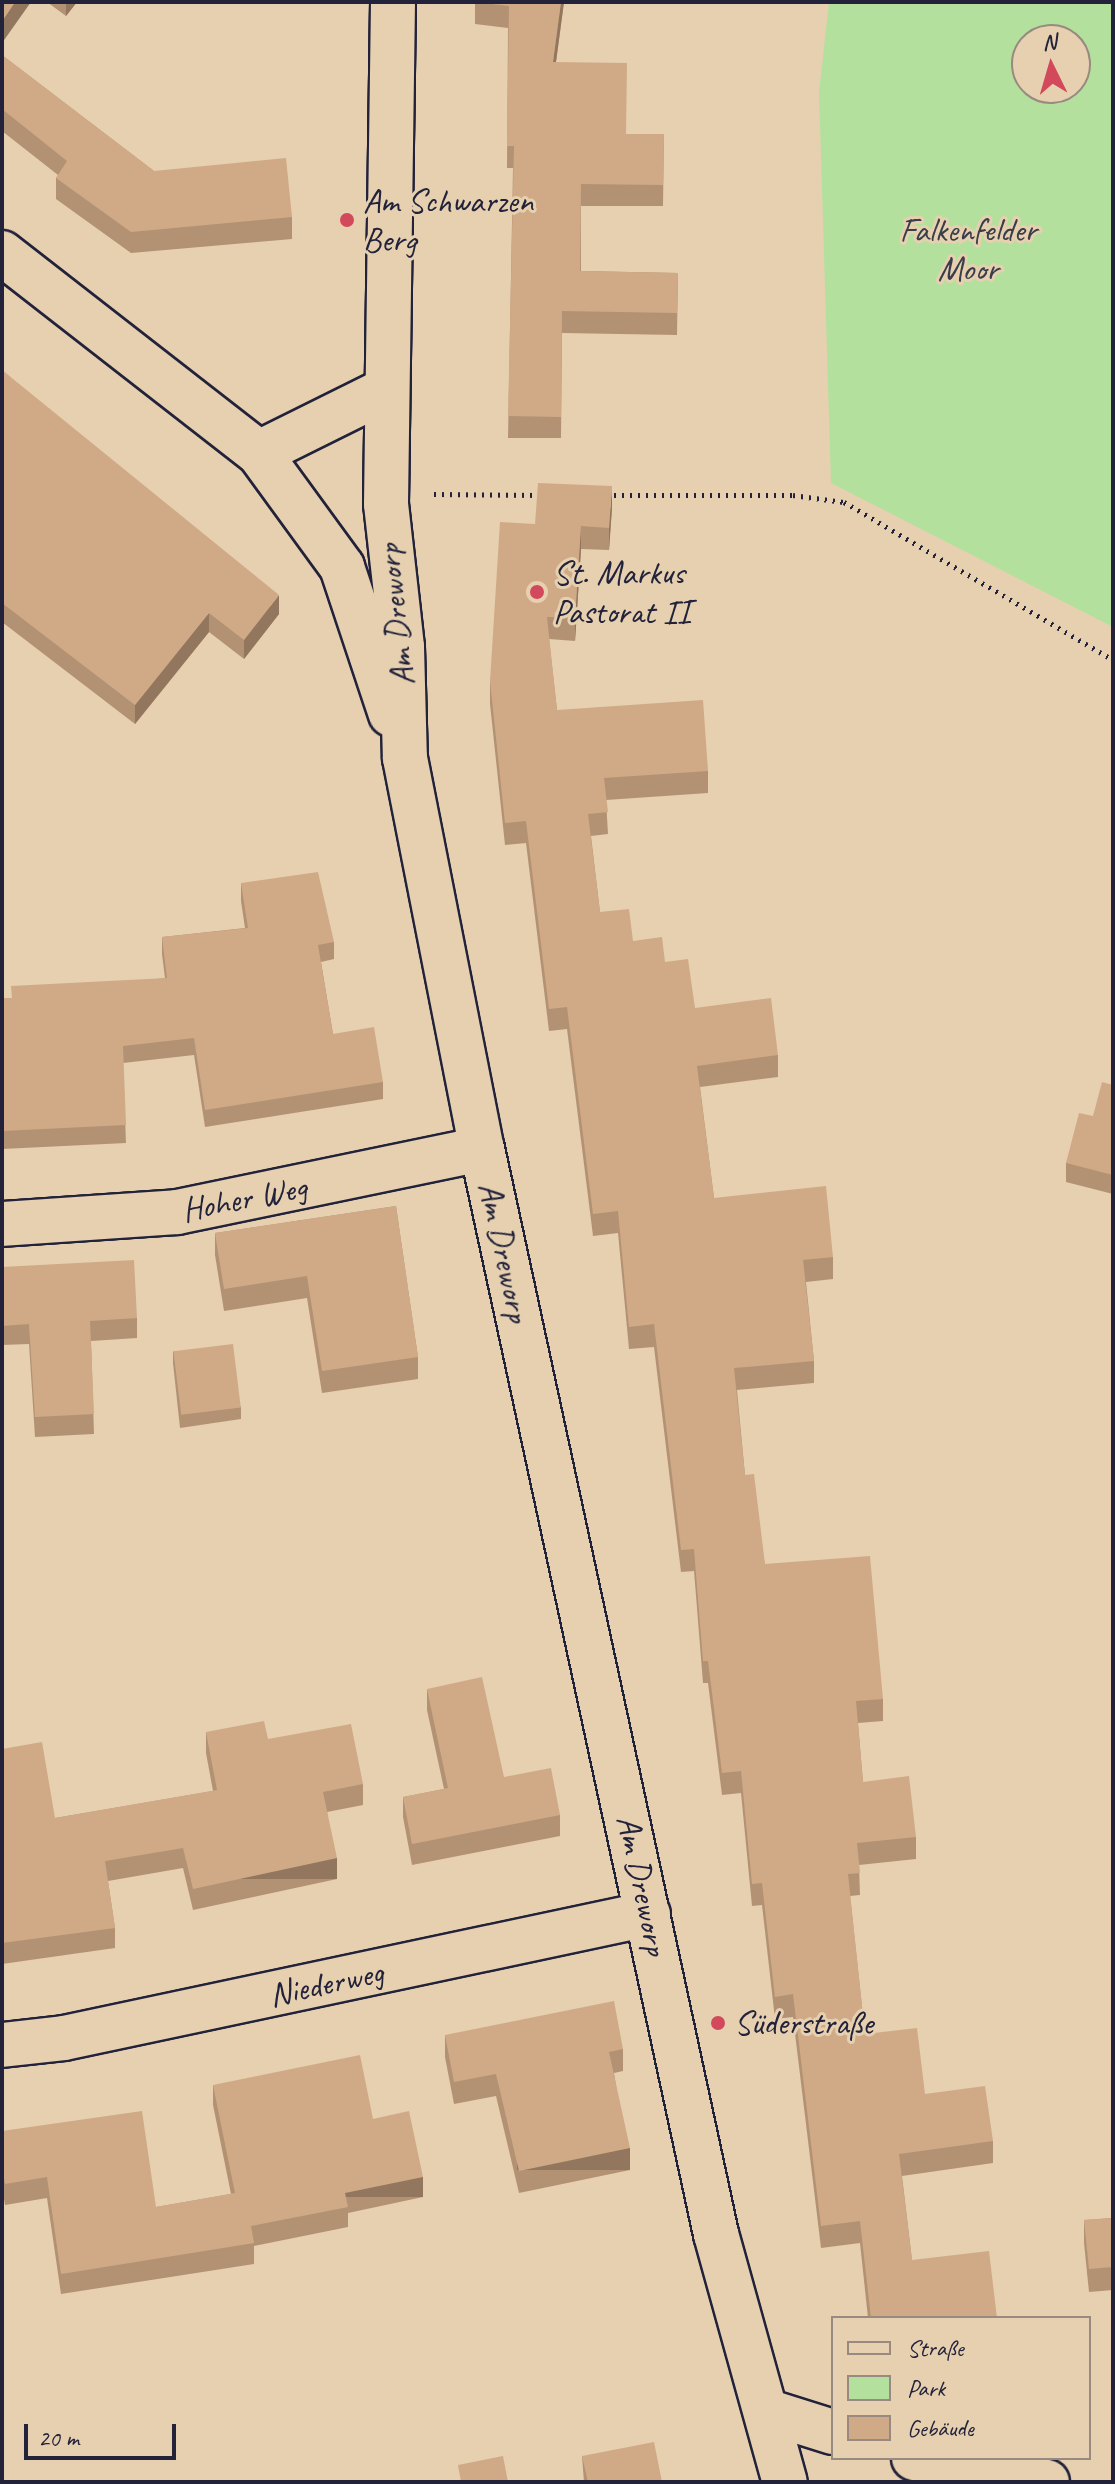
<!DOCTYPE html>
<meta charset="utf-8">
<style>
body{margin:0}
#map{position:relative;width:1115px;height:2484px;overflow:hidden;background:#e6d0af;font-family:Caveat,sans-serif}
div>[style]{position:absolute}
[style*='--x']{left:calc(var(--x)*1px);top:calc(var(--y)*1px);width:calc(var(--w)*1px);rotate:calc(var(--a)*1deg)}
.green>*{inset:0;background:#b4e09e}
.path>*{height:5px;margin-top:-2.5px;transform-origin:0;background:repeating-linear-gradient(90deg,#22223b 0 2px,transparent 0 8px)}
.roads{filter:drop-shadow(2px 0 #22223b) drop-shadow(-2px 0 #22223b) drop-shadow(0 2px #22223b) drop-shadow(0 -2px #22223b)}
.minor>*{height:44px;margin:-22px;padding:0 22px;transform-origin:22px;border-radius:22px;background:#e6d0af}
.wall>*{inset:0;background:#b39274}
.shaded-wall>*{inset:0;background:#92775e;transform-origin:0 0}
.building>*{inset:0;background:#d0aa87;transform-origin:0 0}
.dots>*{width:22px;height:22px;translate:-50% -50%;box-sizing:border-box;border:4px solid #e6d0af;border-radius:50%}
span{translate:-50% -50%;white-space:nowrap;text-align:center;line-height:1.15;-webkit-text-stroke:6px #e6d0af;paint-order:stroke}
.poi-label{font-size:34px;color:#22223b}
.left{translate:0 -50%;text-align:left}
.park-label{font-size:34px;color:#383e4a}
.street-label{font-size:34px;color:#22223b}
.frame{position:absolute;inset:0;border:4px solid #22223b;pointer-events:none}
.legend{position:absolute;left:831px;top:2316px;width:260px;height:144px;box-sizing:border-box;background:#e6d0af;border:2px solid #988a81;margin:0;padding:10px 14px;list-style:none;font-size:24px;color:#22223b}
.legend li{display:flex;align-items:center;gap:16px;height:40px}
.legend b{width:40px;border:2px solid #988a81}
.north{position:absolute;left:1011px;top:24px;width:80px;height:80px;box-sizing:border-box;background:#e6d0af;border:2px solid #988a81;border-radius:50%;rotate:355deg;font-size:22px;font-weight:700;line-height:32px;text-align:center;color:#22223b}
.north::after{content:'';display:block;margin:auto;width:28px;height:36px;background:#d1495b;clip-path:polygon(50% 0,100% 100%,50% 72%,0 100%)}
.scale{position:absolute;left:24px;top:2424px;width:152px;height:36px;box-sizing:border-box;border:4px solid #22223b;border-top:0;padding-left:10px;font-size:24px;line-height:28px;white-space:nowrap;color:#22223b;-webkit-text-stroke:6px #e6d0af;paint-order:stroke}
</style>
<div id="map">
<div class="green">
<div style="clip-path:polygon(evenodd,829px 2px,1113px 2px,1113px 627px,831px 483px,819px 92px,829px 2px,1027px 40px,1075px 40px,1075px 88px,1027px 88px,1027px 40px)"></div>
</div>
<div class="path">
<div style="--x:434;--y:494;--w:110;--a:0.5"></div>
<div style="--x:606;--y:495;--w:187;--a:0"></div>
<div style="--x:793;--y:495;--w:51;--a:7.8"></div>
<div style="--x:844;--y:502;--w:312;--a:30.4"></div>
</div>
<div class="roads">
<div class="minor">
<div style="--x:393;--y:2;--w:502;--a:90.8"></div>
<div style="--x:386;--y:504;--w:144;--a:83.6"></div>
<div style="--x:402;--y:647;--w:111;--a:88.5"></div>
<div style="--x:405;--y:758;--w:399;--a:78.9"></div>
<div style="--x:482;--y:1149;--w:1110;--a:77.83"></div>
<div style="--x:716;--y:2234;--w:257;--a:74.5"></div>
<div style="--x:2;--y:253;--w:326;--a:37.9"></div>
<div style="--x:259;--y:453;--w:141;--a:53.9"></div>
<div style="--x:342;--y:567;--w:155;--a:71.6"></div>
<div style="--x:259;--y:453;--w:140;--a:-26.4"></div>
<div style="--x:2;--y:1224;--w:175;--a:-3.9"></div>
<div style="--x:177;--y:1212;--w:311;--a:-11.7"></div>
<div style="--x:2;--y:2045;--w:62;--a:-6.4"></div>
<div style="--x:64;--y:2038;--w:597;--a:-11.99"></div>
<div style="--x:766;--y:2411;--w:70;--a:17.4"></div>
<div style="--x:914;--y:2458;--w:135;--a:10.2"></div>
</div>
</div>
<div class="wall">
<div style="clip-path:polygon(47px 2px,77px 2px,66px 16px)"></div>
<div style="clip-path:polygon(475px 2px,564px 2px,556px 62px,626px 134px,664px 134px,663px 206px,581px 206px,581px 271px,678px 273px,677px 335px,562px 333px,561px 438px,508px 438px,513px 168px,507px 168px,508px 28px,475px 24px)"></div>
<div style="clip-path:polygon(2px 55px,154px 171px,292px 217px,292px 239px,131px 253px,56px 199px,56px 178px,58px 175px,2px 131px)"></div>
<div style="clip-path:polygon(2px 370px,279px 614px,244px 659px,209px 632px,135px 724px,2px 622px)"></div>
<div style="clip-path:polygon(612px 508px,609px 550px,581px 549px,575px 641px,549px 639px,557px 710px,708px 771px,708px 793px,606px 800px,608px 834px,591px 836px,600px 912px,633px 941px,665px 962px,695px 1008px,778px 1055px,778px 1077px,700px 1087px,714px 1198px,833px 1257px,833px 1279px,806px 1282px,814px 1361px,814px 1383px,737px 1390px,745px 1475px,765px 1564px,883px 1699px,883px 1721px,858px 1723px,863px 1782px,916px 1837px,916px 1859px,859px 1865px,860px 1895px,850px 1896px,865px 2034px,925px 2094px,993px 2141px,993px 2163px,902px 2176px,912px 2260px,997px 2318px,868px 2318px,860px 2243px,821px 2248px,793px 2017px,775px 2019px,762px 1905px,752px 1906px,741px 1793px,722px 1795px,708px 1683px,703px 1683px,694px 1571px,681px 1572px,654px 1347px,629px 1349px,618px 1233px,593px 1236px,567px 1029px,549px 1031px,526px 843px,505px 845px,490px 704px,490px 681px,535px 524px)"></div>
<div style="clip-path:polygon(241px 883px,334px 942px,334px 959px,321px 962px,333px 1034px,383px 1082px,383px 1099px,205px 1127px,194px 1055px,123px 1063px,126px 1143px,2px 1149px,2px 998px,11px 998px,165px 978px,162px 954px,162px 937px,245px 928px,241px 901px)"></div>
<div style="clip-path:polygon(1113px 1085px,1113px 1194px,1066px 1182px,1066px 1163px,1093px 1116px)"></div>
<div style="clip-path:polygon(396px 1206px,418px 1357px,418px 1379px,322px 1393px,307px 1298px,224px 1311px,215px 1255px,215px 1233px)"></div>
<div style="clip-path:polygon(2px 1267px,137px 1318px,137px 1338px,91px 1341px,94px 1434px,35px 1437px,29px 1344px,2px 1345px)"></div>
<div style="clip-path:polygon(173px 1351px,241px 1407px,241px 1419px,180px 1428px,173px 1363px)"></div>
<div style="clip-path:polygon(427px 1689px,504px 1777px,560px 1815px,560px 1836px,412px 1865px,403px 1817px,403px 1797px,444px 1789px,427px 1710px)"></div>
<div style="clip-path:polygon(206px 1732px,268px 1739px,363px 1784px,363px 1805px,327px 1812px,337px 1879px,193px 1910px,183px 1868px,108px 1881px,115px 1928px,115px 1948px,2px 1964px,2px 1749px,55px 1818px,213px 1791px,206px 1753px)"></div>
<div style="clip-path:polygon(445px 2035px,623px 2049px,623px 2071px,614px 2073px,630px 2170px,519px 2193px,496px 2096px,454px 2104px,445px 2057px)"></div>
<div style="clip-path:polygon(213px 2085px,373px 2119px,423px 2197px,348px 2213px,348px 2227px,254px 2246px,254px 2264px,61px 2294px,47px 2198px,5px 2205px,2px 2186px,2px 2131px,156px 2207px,231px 2194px,213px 2105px)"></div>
<div style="clip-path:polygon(1113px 2218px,1113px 2290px,1089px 2292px,1084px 2243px,1084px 2220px)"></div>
<div style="clip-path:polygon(582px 2456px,662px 2482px,584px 2482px)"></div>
</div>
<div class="shaded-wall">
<div style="clip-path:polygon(15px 2px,31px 2px,2px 43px,2px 21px)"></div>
<div style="clip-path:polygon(66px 2px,77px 2px,66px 16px)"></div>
<div style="clip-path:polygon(561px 2px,564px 2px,553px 84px,553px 62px)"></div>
<div style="clip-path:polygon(612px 486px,612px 508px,609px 550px,609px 528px)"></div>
<div style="clip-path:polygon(581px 526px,581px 549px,575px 641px,575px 618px)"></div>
<div style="clip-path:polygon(279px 595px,279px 614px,244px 659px,244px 640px)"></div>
<div style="clip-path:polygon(209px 613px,209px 632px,135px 724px,135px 705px)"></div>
<div style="left:337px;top:1858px;width:21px;height:147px;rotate:90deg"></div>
<div style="left:630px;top:2148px;width:22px;height:113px;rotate:90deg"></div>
<div style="left:423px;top:2177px;width:20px;height:80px;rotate:90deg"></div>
</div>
<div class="building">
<div style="clip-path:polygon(2px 2px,15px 2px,2px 21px)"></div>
<div style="clip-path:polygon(475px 2px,561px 2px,553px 62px,627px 63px,626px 134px,664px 134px,663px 185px,581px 184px,580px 271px,678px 273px,677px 313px,562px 311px,561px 417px,508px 416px,514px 146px,507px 146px,509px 6px)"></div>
<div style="clip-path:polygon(2px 55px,154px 171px,286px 158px,292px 217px,131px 232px,56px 178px,67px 161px,2px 109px)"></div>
<div style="clip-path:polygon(2px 370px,279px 595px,244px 640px,209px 613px,135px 705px,2px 603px)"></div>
<div style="clip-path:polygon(538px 483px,612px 486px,609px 528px,581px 526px,575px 618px,547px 617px,557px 710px,703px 700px,708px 771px,604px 778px,608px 812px,588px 814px,600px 912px,629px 909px,633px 941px,662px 937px,665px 962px,688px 959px,695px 1008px,771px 998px,778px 1055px,697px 1066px,714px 1198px,826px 1186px,833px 1257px,803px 1260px,814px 1361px,734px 1368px,745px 1475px,754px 1474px,765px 1564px,870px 1556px,883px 1699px,856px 1701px,863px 1782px,909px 1776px,916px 1837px,857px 1843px,860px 1873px,848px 1874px,865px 2034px,917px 2028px,925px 2094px,985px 2086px,993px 2141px,899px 2154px,912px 2260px,989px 2251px,997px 2318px,871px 2318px,860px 2221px,821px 2226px,793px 1994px,775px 1997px,762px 1883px,752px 1884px,741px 1771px,722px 1773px,708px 1661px,703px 1661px,694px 1549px,681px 1550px,654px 1324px,629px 1327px,618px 1211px,593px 1214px,567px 1007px,549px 1009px,526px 821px,505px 823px,490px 681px,500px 522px,535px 524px)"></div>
<div style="clip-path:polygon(318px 872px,334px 942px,318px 945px,333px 1034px,374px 1027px,383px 1082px,205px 1110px,194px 1038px,123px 1046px,126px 1125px,2px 1131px,2px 998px,12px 998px,11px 986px,167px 978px,162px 937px,248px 928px,241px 883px)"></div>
<div style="clip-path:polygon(1102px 1082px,1113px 1085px,1113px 1175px,1066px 1163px,1079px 1113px,1093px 1116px)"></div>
<div style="clip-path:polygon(396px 1206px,418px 1357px,322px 1371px,307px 1276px,224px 1289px,215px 1233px)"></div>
<div style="clip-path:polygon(134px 1260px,137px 1318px,90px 1321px,94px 1414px,35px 1417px,29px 1324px,2px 1326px,2px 1267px)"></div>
<div style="left:233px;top:1344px;width:64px;height:60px;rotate:83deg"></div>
<div style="clip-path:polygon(482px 1677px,504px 1777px,551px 1768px,560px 1815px,412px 1844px,403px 1797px,448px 1788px,427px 1689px)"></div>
<div style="clip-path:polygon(264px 1721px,268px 1739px,351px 1724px,363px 1784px,323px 1792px,337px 1858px,193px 1889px,183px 1848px,105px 1861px,115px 1928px,2px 1943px,2px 1749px,42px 1742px,55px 1818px,217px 1790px,206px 1732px)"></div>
<div style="clip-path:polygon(614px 2001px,623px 2049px,609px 2052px,630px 2148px,519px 2171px,496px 2074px,454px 2082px,445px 2035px)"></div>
<div style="clip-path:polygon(360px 2055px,373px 2119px,409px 2111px,423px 2177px,345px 2193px,348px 2207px,251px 2226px,254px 2243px,61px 2274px,47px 2177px,5px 2184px,2px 2166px,2px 2131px,142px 2111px,156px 2207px,235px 2193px,213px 2085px)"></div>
<div style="clip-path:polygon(1113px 2218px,1113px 2267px,1089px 2269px,1084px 2220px)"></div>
<div style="clip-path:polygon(654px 2442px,662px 2482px,588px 2482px,582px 2456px)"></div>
<div style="clip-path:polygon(503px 2456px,508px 2482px,461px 2482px,458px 2465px)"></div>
</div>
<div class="dots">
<div style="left:347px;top:220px;background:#d1495b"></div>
<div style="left:537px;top:592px;background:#d1495b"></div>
<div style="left:718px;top:2023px;background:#d1495b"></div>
</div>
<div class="poi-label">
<span class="left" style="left:363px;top:220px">Am Schwarzen<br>Berg</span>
<span class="left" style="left:553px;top:592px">St. Markus<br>Pastorat II</span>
<span class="left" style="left:734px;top:2023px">Süderstraße</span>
</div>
<div class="park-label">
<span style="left:968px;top:249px">Falkenfelder<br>Moor</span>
</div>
<div class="street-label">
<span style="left:395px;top:615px;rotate:-96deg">Am Dreworp</span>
<span style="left:244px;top:1198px;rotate:-11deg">Hoher Weg</span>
<span style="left:505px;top:1252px;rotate:78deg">Am Dreworp</span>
<span style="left:643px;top:1885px;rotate:78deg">Am Dreworp</span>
<span style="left:326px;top:1983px;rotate:-12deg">Niederweg</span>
</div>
<div class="frame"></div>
<ul class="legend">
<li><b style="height:10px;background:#e6d0af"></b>Straße</li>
<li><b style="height:22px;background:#b4e09e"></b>Park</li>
<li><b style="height:22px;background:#d0aa87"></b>Gebäude</li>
</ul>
<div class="north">N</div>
<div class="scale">20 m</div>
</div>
